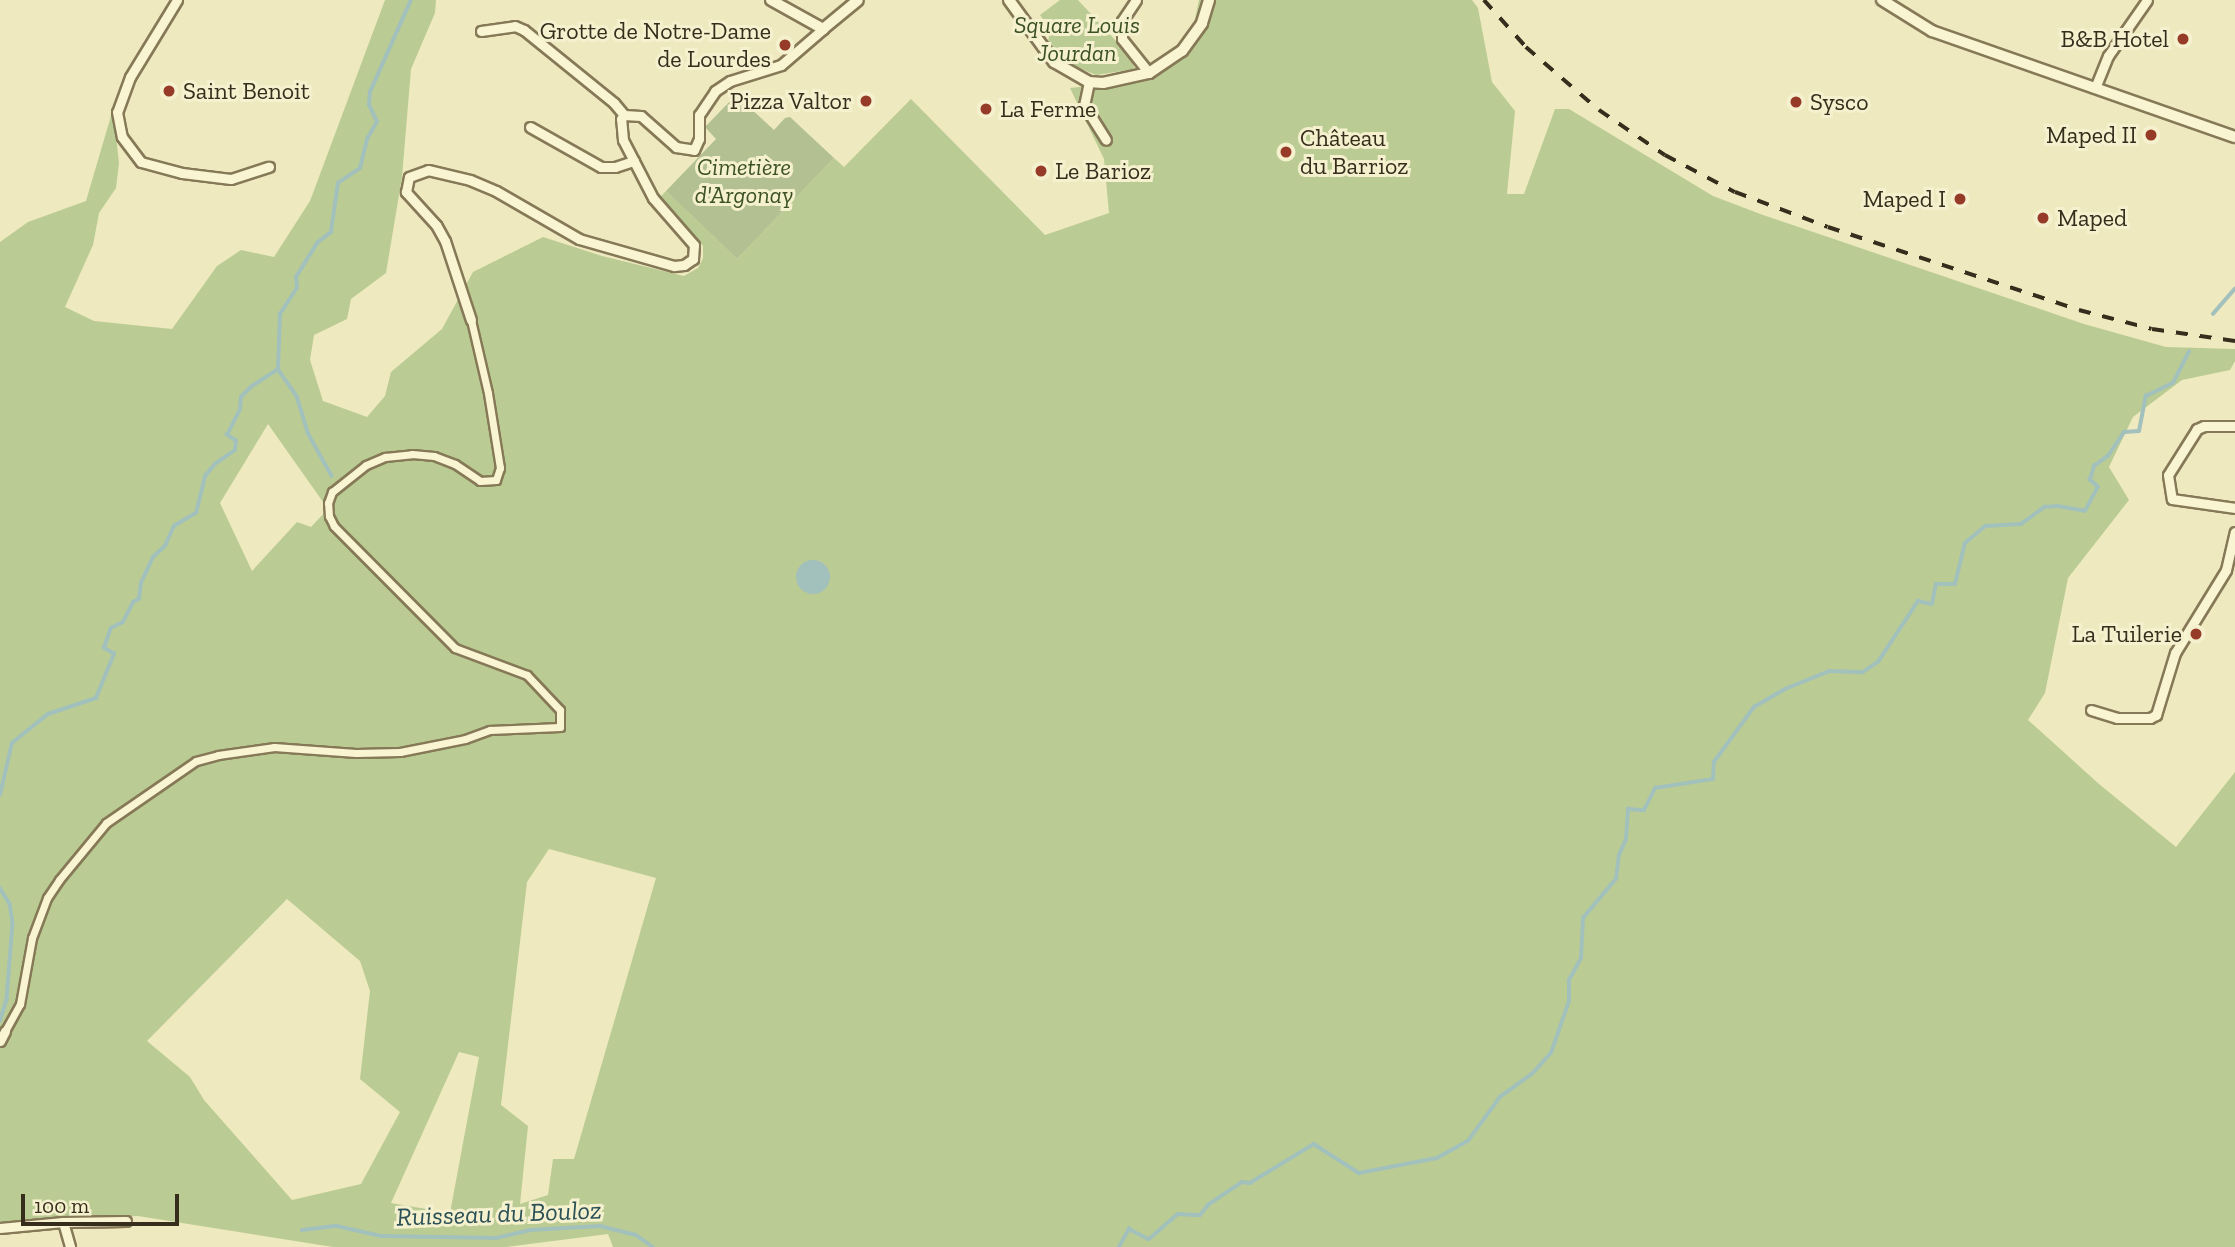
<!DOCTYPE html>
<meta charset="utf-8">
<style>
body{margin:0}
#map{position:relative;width:2235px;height:1247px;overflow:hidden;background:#eee9bf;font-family:"Zilla Slab",serif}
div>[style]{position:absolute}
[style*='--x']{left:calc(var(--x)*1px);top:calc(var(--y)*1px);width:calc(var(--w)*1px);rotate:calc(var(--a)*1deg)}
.green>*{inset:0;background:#bacc93}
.cemetery>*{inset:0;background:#b2c092}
.water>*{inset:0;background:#a2c0bc}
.round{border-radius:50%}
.stream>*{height:3.5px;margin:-1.75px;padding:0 1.75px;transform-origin:1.75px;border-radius:1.75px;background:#a2c0bc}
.roads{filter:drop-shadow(2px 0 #867957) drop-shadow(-2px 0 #867957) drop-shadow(0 2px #867957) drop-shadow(0 -2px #867957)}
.pedestrian>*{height:7px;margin:-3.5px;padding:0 3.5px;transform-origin:3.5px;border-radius:3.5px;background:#f9f5d2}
.minor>*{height:9px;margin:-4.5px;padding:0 4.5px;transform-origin:4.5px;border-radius:4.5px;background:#f9f5d2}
.tertiary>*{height:10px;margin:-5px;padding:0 5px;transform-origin:5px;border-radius:5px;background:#f9f5d2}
.rail>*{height:3.5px;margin-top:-1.75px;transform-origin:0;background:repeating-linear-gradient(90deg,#362d1c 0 12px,transparent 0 24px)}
.dots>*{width:19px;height:19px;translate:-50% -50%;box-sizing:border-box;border:4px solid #f5f1ce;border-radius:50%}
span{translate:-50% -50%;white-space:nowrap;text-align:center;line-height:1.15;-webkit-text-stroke:6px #f5f1ce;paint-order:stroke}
.park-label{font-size:24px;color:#3d5222;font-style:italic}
.poi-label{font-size:24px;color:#362d1c}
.right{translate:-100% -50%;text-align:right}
.left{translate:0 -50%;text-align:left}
.water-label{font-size:26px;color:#2b5056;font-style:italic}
.scale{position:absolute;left:21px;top:1194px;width:158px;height:32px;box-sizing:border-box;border:4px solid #362d1c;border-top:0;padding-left:9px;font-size:21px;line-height:24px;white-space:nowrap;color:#362d1c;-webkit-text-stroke:5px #f5f1ce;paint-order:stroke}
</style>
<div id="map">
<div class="green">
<div style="clip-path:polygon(evenodd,385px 0,436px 0,435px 13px,411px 69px,402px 177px,386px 273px,351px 299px,347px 319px,314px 335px,310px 360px,323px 401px,367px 417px,385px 396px,391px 372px,442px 329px,473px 272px,543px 237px,602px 256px,684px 276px,698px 268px,703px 258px,703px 246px,659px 198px,666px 191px,737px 259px,834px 158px,844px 167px,911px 99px,1045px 235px,1109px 213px,1104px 159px,1070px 88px,1133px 81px,1190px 42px,1199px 0,1472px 0,1478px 8px,1492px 82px,1515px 111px,1507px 194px,1524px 194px,1555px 109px,1569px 109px,1713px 196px,1763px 215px,2084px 324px,2166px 347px,2235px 349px,2235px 361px,2230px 370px,2182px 380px,2133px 417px,2109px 467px,2129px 500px,2068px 578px,2045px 693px,2028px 720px,2099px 784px,2176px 847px,2235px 772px,2235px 1247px,613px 1247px,608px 1234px,507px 1247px,333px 1247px,138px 1216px,0 1222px,0 242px,28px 222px,86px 201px,113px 109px,119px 163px,116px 188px,99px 213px,93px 245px,65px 307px,94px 321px,172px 329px,217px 266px,241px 250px,274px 257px,310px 201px,385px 0,268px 424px,328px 509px,311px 527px,297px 522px,252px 571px,220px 503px,268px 424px,385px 0,549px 849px,656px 878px,574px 1159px,553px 1159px,548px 1195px,520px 1204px,528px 1126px,501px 1105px,527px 882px,549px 849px,385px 0,287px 899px,360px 961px,370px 991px,360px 1079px,400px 1112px,361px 1184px,292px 1200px,204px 1100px,190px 1077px,147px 1041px,287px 899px,385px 0,459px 1052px,479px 1057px,450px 1213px,391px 1203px,459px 1052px)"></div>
<div style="clip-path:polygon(1060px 0,1078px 0,1129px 55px,1135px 69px,1096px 75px,1067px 63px,1054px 52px,1048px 43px,1050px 29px,1040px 15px)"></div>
</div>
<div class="cemetery">
<div style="clip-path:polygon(736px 95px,774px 130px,785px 118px,790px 117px,834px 158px,737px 259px,666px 191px,716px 139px,705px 127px)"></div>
</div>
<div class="water">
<div class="round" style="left:796px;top:560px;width:34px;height:34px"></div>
</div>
<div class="stream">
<div style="--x:2213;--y:314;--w:33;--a:-49"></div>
<div style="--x:278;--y:369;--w:33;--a:55"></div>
<div style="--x:297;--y:396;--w:39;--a:73"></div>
<div style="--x:308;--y:433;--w:49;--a:60.8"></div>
<div style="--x:0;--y:795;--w:53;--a:-77"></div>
<div style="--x:12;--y:743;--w:46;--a:-38.9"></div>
<div style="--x:48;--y:714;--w:51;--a:-18.4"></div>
<div style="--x:96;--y:698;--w:48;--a:-67.8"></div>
<div style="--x:114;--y:654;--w:12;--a:-149"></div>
<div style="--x:104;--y:648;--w:21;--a:-71"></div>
<div style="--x:111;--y:628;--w:13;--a:-27"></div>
<div style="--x:123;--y:622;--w:22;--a:-63"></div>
<div style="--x:133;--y:602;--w:7;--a:-27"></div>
<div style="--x:139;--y:599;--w:16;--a:-83"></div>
<div style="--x:141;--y:583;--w:29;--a:-65"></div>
<div style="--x:153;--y:557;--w:16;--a:-43"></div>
<div style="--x:165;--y:546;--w:22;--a:-66"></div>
<div style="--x:174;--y:526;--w:26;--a:-31"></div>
<div style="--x:196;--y:513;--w:38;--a:-76"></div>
<div style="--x:205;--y:476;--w:16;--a:-50"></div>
<div style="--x:215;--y:464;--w:24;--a:-35"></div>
<div style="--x:235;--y:450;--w:9;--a:-84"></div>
<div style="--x:236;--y:441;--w:11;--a:-146"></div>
<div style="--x:227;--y:435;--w:29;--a:-63"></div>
<div style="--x:240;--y:409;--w:12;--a:-85"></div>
<div style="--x:241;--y:397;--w:16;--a:-45"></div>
<div style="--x:252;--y:386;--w:31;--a:-33"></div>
<div style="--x:278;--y:369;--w:55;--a:-87.9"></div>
<div style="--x:280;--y:314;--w:31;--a:-57"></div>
<div style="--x:297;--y:288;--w:11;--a:-95"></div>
<div style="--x:296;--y:277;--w:40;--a:-58"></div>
<div style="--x:317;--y:243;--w:18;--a:-38"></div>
<div style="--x:331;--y:232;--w:49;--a:-81.9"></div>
<div style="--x:338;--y:183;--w:27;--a:-34"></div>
<div style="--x:360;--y:168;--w:30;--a:-76"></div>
<div style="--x:367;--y:139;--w:20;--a:-60"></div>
<div style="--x:377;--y:122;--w:19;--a:-115"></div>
<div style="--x:369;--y:105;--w:13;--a:-86"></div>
<div style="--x:370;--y:92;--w:101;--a:-66"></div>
<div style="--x:0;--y:888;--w:19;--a:58"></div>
<div style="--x:10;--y:904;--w:19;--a:81"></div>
<div style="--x:13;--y:923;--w:77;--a:94.5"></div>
<div style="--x:7;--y:1000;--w:22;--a:108"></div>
<div style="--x:302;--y:1230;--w:35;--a:-7"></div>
<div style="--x:337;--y:1226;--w:45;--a:12.8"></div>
<div style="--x:381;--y:1236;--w:115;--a:1"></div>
<div style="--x:496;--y:1238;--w:35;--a:-13"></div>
<div style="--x:530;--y:1230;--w:70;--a:-3.3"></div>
<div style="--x:600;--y:1226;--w:37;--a:14"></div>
<div style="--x:636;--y:1235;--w:21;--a:35"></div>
<div style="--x:1119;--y:1247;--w:21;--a:-61"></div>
<div style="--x:1129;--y:1229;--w:22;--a:27"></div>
<div style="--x:1149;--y:1239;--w:38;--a:-41"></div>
<div style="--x:1178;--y:1214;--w:22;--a:3"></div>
<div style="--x:1200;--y:1215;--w:13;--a:-51"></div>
<div style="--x:1208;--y:1205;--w:41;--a:-34.1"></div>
<div style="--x:1242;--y:1182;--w:8;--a:7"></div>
<div style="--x:1250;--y:1183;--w:75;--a:-31.4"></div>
<div style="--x:1314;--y:1144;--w:54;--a:32.8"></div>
<div style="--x:1359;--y:1173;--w:79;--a:-10.9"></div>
<div style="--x:1437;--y:1158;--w:35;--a:-29"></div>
<div style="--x:1468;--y:1141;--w:54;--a:-54"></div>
<div style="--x:1500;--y:1097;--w:39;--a:-36"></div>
<div style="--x:1532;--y:1074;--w:28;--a:-48"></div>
<div style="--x:1551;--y:1053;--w:55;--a:-70.9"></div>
<div style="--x:1569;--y:1001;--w:21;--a:-90"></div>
<div style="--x:1569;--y:980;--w:25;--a:-61"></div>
<div style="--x:1581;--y:958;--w:40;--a:-87.1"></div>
<div style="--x:1583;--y:918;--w:51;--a:-49.8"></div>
<div style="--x:1616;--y:879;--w:24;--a:-83"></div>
<div style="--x:1619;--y:855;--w:17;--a:-66"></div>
<div style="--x:1626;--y:839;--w:30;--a:-86"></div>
<div style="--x:1628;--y:809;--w:16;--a:4"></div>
<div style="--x:1644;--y:810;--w:25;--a:-63"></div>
<div style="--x:1655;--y:788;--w:59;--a:-8.8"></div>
<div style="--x:1713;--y:779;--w:17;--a:-87"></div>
<div style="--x:1714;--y:762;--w:68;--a:-54"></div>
<div style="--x:1754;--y:707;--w:36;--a:-30"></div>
<div style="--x:1785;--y:689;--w:48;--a:-21.8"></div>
<div style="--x:1830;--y:671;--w:33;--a:2"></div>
<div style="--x:1863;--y:672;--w:18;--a:-34"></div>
<div style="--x:1878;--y:662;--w:73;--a:-56.7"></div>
<div style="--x:1918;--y:601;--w:14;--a:12"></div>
<div style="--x:1932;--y:604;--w:20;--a:-79"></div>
<div style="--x:1936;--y:584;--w:19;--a:0"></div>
<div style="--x:1955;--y:584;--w:42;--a:-76.3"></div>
<div style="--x:1965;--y:543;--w:26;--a:-40"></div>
<div style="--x:1985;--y:526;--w:36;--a:-3"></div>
<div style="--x:2021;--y:524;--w:29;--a:-36"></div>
<div style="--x:2044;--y:507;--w:14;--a:-4"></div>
<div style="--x:2058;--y:506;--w:27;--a:10"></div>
<div style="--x:2085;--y:511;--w:27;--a:-62"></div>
<div style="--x:2098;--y:487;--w:11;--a:-139"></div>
<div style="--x:2090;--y:480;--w:15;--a:-74"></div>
<div style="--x:2094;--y:466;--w:17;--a:-36"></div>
<div style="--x:2108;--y:456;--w:29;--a:-56"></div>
<div style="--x:2124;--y:432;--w:15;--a:-4"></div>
<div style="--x:2139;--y:431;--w:36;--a:-79"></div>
<div style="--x:2146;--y:396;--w:30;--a:-26"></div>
<div style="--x:2173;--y:383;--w:35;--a:-63"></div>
</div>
<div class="roads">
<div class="pedestrian">
<div style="--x:5;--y:1031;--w:31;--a:-61"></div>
<div style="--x:20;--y:1004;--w:67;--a:-79.7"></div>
<div style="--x:32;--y:938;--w:43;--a:-69.4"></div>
<div style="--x:47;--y:898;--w:22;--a:-56"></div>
<div style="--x:59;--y:880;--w:74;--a:-50.5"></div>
<div style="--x:106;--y:823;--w:109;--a:-34.6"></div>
<div style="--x:196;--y:761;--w:23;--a:-15"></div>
<div style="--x:218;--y:755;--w:57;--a:-8.1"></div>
<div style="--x:274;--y:747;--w:82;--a:4.2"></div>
<div style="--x:356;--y:753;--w:44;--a:-1.3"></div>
<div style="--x:400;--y:752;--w:66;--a:-11.3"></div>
<div style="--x:465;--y:739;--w:27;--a:-20"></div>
<div style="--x:490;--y:730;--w:70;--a:-2.5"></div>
<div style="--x:560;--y:727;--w:17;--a:-90"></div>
<div style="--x:560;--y:710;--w:48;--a:-133.3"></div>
<div style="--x:527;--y:675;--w:77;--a:-159.4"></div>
<div style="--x:455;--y:648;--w:172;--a:-134.8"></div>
<div style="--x:334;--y:526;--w:11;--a:-117"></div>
<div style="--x:329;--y:516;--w:13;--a:-94"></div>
<div style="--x:328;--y:503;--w:12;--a:-70"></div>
<div style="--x:332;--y:492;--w:43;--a:-38.5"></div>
<div style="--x:366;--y:465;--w:21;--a:-23"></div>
<div style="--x:385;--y:457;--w:27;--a:-6"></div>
<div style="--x:412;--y:454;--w:22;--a:5"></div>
<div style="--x:434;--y:456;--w:22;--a:21"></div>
<div style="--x:455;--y:464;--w:30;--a:34"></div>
<div style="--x:480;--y:481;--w:16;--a:-4"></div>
<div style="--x:496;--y:480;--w:13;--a:-72"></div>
<div style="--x:500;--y:468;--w:76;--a:-99.1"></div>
<div style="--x:488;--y:393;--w:75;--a:-103.1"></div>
</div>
<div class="minor">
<div style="--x:177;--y:0;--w:90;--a:121.4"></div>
<div style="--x:130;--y:77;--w:37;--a:110"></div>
<div style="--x:117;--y:112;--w:25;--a:79"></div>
<div style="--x:122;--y:137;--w:31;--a:53"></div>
<div style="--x:141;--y:162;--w:42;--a:15"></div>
<div style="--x:182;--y:173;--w:49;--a:7"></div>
<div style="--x:231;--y:179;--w:40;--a:-18"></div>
<div style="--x:1136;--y:0;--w:25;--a:124"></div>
<div style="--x:1122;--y:21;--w:18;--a:90"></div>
<div style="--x:1122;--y:39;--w:43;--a:51.5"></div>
<div style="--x:481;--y:31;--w:34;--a:-8"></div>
<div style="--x:515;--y:26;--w:10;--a:24"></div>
<div style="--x:524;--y:30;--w:116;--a:39"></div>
<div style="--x:614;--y:103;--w:16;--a:50"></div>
<div style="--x:1089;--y:82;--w:24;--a:102"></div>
<div style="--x:1084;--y:105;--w:41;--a:57.8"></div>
<div style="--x:2095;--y:88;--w:35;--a:-68"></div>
<div style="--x:2108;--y:56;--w:68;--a:-55.1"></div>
<div style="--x:530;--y:127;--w:81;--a:29.4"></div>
<div style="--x:601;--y:167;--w:14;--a:0"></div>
<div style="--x:615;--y:167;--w:20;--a:-18"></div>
<div style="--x:471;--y:320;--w:83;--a:-108.2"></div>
<div style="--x:445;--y:241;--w:18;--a:-119"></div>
<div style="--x:436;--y:225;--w:45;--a:-132.3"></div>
<div style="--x:406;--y:192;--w:15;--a:-79"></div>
<div style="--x:409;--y:177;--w:20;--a:-20"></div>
<div style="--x:428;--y:170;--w:43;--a:13.4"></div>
<div style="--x:470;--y:180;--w:28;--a:23"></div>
<div style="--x:496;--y:191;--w:96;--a:30"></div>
<div style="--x:579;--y:239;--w:99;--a:15.9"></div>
<div style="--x:674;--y:266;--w:10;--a:-6"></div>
<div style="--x:684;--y:265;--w:11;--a:-34"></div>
<div style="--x:693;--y:259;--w:14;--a:-86"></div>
<div style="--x:694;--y:245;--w:62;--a:-131.1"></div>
<div style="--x:653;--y:198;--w:65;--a:-117.3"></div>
<div style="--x:623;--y:140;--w:21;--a:-95"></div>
<div style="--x:621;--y:119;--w:5;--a:-53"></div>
<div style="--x:624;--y:115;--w:17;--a:3"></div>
<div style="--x:641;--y:116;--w:47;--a:41.5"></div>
<div style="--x:676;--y:147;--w:18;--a:9"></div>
<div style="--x:694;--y:150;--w:12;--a:-66"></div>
<div style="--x:699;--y:139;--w:24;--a:-90"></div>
<div style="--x:699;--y:115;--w:29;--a:-56"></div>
<div style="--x:715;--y:91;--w:18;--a:-34"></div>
<div style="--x:730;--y:81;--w:53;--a:-17.4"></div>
<div style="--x:781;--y:65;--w:55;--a:-40.6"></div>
<div style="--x:2235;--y:426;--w:31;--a:180"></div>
<div style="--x:2204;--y:426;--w:8;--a:157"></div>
<div style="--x:2197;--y:429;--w:54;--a:122.2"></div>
<div style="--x:2168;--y:475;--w:24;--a:81"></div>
<div style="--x:2172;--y:499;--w:64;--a:8.1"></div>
<div style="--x:2091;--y:710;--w:27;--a:17"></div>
<div style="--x:2117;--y:718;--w:33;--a:0"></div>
<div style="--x:2150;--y:718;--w:7;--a:-27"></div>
<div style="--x:2156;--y:715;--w:65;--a:-73"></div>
<div style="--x:2175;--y:653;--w:97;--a:-58.4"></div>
<div style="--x:2226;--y:570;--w:39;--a:-77"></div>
<div style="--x:0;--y:1041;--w:11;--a:-63"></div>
<div style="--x:63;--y:1222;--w:26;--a:74"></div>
<div style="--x:0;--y:1228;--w:63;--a:-5.4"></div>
<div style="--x:63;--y:1222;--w:63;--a:-0.9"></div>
</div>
<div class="tertiary">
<div style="--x:771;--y:0;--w:60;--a:29.1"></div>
<div style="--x:823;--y:29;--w:45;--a:-39.6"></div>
<div style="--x:1009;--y:0;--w:77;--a:54"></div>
<div style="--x:1054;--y:62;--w:40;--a:29.7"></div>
<div style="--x:1089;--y:82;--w:14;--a:4"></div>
<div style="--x:1103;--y:83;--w:47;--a:-12.3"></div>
<div style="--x:1149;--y:73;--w:40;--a:-34"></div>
<div style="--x:1182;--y:51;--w:34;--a:-54"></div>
<div style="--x:1202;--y:23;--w:24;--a:-73"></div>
<div style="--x:1882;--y:0;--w:59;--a:31.8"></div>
<div style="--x:1932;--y:31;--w:321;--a:19.3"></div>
</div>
</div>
<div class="rail">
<div style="--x:1484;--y:0;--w:63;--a:48.2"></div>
<div style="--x:1526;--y:47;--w:96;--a:40.8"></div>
<div style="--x:1599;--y:110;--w:80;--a:34.3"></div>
<div style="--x:1665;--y:155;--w:79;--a:27.9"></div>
<div style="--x:1735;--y:192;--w:99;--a:20.6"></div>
<div style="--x:1828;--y:227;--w:264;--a:18.3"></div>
<div style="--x:2079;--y:310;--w:75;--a:14.6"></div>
<div style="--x:2152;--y:329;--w:84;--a:8.2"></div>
</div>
<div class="dots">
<div style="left:2183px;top:39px;background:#963b27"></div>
<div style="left:785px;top:45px;background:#963b27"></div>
<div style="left:169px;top:91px;background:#963b27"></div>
<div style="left:866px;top:101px;background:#963b27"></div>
<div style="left:1796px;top:102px;background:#963b27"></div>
<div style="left:986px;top:109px;background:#963b27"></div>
<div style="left:2151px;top:135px;background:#963b27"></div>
<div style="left:1286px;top:152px;background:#963b27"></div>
<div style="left:1041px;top:171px;background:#963b27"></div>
<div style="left:1960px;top:199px;background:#963b27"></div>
<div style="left:2043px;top:218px;background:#963b27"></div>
<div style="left:2196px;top:634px;background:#963b27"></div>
</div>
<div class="park-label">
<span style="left:1077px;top:39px">Square Louis<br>Jourdan</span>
<span style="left:744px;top:181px">Cimetière<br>d'Argonay</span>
</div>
<div class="poi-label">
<span class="right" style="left:771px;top:45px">Grotte de Notre-Dame<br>de Lourdes</span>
<span class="right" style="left:2169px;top:39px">B&amp;B Hotel</span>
<span class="left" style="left:183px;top:91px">Saint Benoit</span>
<span class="right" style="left:852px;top:101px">Pizza Valtor</span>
<span class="left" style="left:1810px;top:102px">Sysco</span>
<span class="left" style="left:1000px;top:109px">La Ferme</span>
<span class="right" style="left:2137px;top:135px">Maped II</span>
<span class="left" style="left:1300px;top:152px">Château<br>du Barrioz</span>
<span class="left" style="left:1055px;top:171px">Le Barioz</span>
<span class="right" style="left:1946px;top:199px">Maped I</span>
<span class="left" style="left:2057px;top:218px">Maped</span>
<span class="right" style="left:2182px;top:634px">La Tuilerie</span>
</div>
<div class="water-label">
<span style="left:499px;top:1214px;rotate:-2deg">Ruisseau du Bouloz</span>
</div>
<div class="scale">100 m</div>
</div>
